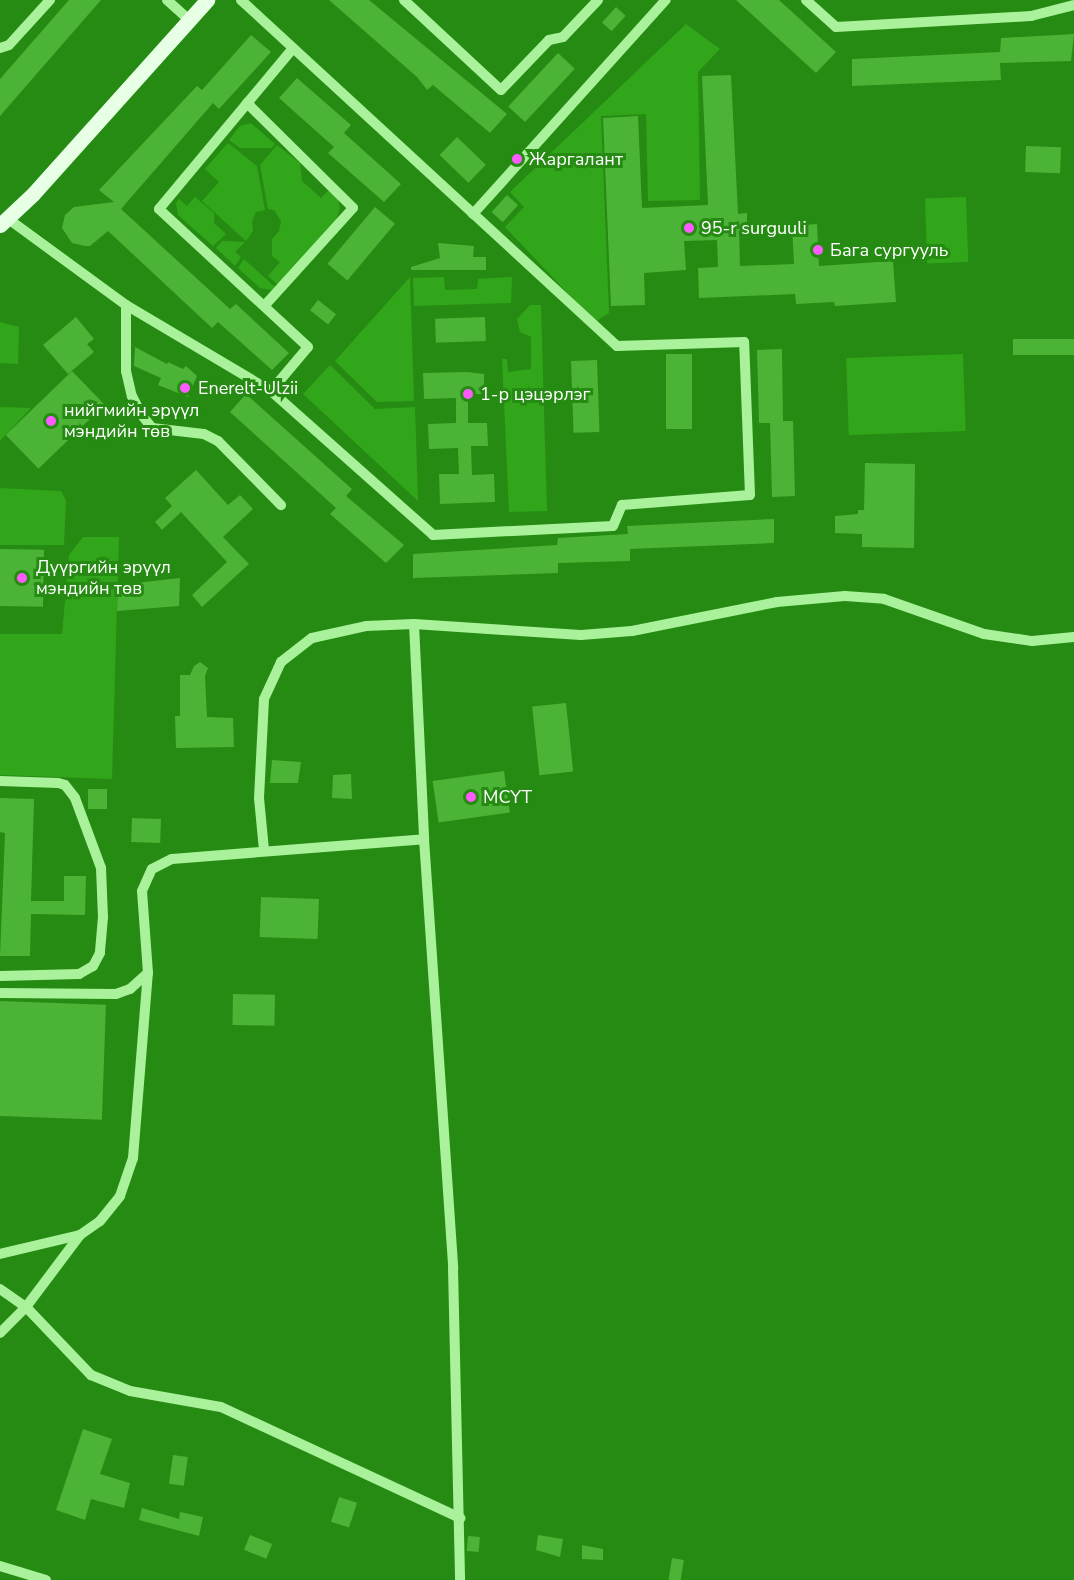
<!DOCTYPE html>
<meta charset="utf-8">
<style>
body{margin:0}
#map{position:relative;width:1074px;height:1580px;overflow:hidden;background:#258b12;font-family:"Nunito Sans",sans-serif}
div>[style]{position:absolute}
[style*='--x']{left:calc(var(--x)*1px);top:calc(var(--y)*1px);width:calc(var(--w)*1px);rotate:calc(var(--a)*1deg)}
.green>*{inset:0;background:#32a61a;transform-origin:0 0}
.building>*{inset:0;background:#4bb336;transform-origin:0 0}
.minor>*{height:10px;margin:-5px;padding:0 5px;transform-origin:5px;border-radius:5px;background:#a9f19a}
.major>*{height:15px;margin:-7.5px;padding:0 7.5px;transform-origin:7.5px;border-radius:7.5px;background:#e7ffe4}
.dots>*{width:16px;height:16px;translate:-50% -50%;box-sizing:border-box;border:3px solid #258b12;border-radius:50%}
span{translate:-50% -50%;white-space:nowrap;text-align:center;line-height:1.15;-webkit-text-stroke:6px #258b12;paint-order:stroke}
.poi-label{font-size:18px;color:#fff}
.left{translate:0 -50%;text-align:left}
</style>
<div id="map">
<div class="green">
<div style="clip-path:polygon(686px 24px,720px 49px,698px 72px,700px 200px,648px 201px,646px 114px,601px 116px,609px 313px,595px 322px,505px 227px,524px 207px,510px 192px)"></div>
<div style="clip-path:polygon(251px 123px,275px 144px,272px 148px,240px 148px,229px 140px,240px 126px)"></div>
<div style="clip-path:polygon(228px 143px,257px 166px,265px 210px,256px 212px,252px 222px,253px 231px,246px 241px,202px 201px,219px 182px,205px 169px)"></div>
<div style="clip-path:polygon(277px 145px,300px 163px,302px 181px,321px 198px,329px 190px,338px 199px,340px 209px,336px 220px,278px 285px,268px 276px,280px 262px,272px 256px,272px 239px,279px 231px,281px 221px,274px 210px,268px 209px,260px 165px)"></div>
<div style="clip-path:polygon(195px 197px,214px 213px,214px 223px,226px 234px,213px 246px,178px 215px,176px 203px,179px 199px,187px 206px)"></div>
<div style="left:966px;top:197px;width:65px;height:41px;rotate:88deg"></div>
<div style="clip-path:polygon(222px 241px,245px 242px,235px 252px,241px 257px,235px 266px,216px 248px)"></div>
<div style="clip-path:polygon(244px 259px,275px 287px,271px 290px,260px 288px,238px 268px)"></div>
<div style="clip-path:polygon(410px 277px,414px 401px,377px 402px,335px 361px)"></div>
<div style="clip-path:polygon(444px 277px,445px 290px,477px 289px,478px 279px,512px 277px,511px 303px,414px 306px,413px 278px)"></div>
<div style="clip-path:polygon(530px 305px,541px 305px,547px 511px,509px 512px,502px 359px,507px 359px,508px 372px,531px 369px,531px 337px,520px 332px,517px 319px)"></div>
<div style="clip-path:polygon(0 322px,19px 327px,18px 364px,0 363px)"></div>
<div style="left:963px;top:354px;width:77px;height:117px;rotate:88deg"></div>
<div style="clip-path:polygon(330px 365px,375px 409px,415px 407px,418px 501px,303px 394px)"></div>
<div style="clip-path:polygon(0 407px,31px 408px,0 441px)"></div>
<div style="clip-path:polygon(0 488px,61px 491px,66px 501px,64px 545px,0 545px)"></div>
<div style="clip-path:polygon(83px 537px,119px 537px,112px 779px,0 775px,0 634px,62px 634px,69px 555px)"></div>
</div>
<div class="building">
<div style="clip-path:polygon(69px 0,101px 0,0 116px,0 79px)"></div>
<div style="clip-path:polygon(329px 0,369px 0,507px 114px,490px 133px,433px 85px,427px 90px,417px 77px)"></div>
<div style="clip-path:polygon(736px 0,779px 0,836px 52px,816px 73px)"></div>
<div style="left:616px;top:7px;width:13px;height:21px;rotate:42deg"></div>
<div style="clip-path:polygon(1074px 34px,1071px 61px,1000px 63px,1001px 80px,852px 86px,852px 59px,1000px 52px,1001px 38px)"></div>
<div style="clip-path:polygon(251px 35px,271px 52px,219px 109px,213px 103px,121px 209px,230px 309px,236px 304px,289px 353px,272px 370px,218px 322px,212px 328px,108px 231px,90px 246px,85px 246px,72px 243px,62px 228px,65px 215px,74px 207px,114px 202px,99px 190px,197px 86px,202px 90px)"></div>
<div style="left:558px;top:53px;width:23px;height:73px;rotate:43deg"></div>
<div style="clip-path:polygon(731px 75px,738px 214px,747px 213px,747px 229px,739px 230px,740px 266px,794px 264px,792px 226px,817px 224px,819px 266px,893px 261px,896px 302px,835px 306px,834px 302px,796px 304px,795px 294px,699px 298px,698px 268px,718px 267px,717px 240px,684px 241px,686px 270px,644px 273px,645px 305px,611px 306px,603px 118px,638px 116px,642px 208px,708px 205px,702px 76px)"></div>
<div style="clip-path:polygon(297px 78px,351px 125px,344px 133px,401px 184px,384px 202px,328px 153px,334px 147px,279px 98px)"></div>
<div style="left:457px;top:137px;width:40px;height:25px;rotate:44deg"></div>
<div style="left:1026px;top:146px;width:35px;height:26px;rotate:2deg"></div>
<div style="left:507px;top:195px;width:15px;height:23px;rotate:42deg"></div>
<div style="left:375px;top:207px;width:26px;height:74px;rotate:40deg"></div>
<div style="clip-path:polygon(438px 243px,474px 246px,473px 257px,486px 257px,486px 270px,411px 270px,411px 267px,440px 258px)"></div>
<div style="left:318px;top:300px;width:23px;height:13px;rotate:38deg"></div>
<div style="clip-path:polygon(76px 317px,94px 339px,87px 344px,94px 352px,68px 374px,43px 345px)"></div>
<div style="left:485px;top:317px;width:24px;height:50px;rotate:88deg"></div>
<div style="left:1074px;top:339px;width:16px;height:61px;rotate:90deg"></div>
<div style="clip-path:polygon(135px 347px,167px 364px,168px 362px,183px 369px,186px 366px,197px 376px,188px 397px,158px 385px,161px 378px,134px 366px)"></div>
<div style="clip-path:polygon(782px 349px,783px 421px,793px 421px,795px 496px,772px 497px,770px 423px,759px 423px,757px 350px)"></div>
<div style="left:666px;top:354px;width:26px;height:75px"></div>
<div style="left:597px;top:360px;width:72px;height:26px;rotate:88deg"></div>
<div style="left:72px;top:371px;width:47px;height:92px;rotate:46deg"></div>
<div style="clip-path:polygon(467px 372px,484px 374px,484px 394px,468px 394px,468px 423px,487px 423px,488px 446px,471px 446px,472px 475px,494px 474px,495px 502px,440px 504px,439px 474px,459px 474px,458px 448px,429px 449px,428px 424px,456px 423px,456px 398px,424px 399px,423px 373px)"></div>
<div style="clip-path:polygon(246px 394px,352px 489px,346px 496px,404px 545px,386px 563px,330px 514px,336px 508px,230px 412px)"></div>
<div style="clip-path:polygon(865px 463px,915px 464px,914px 548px,862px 547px,862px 534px,835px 533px,835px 516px,858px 514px,858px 510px,864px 510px)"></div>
<div style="clip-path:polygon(196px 470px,228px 505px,240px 495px,253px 509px,223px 537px,249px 564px,202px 607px,192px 595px,227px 562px,181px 512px,162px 530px,155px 522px,172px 506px,165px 498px)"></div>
<div style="clip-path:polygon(774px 519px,774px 543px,630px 549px,630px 561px,558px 563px,558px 573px,413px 578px,413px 554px,557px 545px,558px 538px,628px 534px,627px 526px)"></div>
<div style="left:0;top:549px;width:44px;height:57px;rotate:1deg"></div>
<div style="clip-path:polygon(180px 578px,179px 606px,117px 611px,118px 585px)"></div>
<div style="clip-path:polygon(200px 662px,208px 668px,205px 676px,207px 717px,233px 718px,234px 747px,176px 748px,175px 716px,180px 716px,180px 675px,190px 675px,194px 666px)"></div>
<div style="left:566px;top:703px;width:69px;height:34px;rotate:84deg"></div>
<div style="clip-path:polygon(272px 760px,301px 762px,298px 783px,270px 783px)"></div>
<div style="left:504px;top:771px;width:42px;height:72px;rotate:82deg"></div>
<div style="clip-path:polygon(351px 774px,352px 799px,332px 798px,333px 775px)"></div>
<div style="left:88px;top:789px;width:19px;height:20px"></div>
<div style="clip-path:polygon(0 798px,34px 799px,31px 901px,64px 901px,64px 876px,86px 876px,85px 915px,31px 914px,30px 956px,0 956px,5px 833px,0 832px)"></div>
<div style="left:161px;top:819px;width:24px;height:29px;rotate:92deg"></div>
<div style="left:261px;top:897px;width:58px;height:40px;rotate:2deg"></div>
<div style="left:233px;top:994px;width:42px;height:31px;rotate:1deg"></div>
<div style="left:0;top:1001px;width:106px;height:115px;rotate:2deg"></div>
<div style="clip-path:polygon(83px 1429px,112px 1439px,100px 1474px,130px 1483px,124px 1508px,91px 1499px,85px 1520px,56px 1510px)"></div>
<div style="left:173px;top:1455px;width:15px;height:29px;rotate:8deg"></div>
<div style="left:339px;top:1497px;width:19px;height:26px;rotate:18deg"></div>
<div style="clip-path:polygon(142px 1508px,179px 1519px,180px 1512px,203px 1517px,199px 1536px,139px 1520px)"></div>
<div style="left:250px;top:1535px;width:24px;height:16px;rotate:22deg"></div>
<div style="clip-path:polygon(538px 1535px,563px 1539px,560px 1557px,536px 1550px)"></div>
<div style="left:468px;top:1536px;width:12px;height:15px;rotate:5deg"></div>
<div style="clip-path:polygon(582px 1545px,603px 1549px,603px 1560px,582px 1559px)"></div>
<div style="left:672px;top:1558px;width:12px;height:22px;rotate:9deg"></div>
</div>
<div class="minor">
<div style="--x:167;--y:0;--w:30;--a:42"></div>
<div style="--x:404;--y:0;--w:132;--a:42.9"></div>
<div style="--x:501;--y:90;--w:69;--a:-46.2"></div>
<div style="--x:549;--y:40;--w:14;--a:-12"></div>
<div style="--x:563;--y:37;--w:51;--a:-46.6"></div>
<div style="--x:806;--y:0;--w:40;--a:42"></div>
<div style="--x:836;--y:27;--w:195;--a:-3.2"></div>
<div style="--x:1031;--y:16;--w:44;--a:-14.3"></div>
<div style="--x:0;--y:48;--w:9;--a:-18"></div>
<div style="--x:9;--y:45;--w:61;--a:-47.7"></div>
<div style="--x:247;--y:103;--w:149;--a:44.7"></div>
<div style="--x:353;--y:208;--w:132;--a:132.2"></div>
<div style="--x:473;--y:214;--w:288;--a:-48"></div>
<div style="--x:7;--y:218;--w:147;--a:36.2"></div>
<div style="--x:126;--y:305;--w:169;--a:30.7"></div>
<div style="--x:271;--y:391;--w:217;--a:41.6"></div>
<div style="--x:433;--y:535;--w:180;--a:-2.9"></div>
<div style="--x:613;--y:526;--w:23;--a:-67"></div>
<div style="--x:622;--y:505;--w:128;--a:-4.5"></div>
<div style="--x:750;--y:495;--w:153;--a:-92.2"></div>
<div style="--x:744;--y:342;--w:127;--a:178.2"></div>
<div style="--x:617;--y:346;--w:511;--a:-137.38"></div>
<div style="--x:126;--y:305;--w:66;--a:90"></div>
<div style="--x:126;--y:371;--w:26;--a:77"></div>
<div style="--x:132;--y:396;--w:20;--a:63"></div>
<div style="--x:141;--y:414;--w:18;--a:52"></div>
<div style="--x:152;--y:428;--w:52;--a:6.6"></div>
<div style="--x:204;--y:434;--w:16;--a:27"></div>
<div style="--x:218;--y:441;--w:90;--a:45.5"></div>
<div style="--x:271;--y:391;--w:57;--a:-49.9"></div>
<div style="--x:308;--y:347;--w:203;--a:-137.2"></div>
<div style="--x:159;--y:209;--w:209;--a:-50.2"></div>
<div style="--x:414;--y:624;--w:215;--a:87.3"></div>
<div style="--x:424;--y:839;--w:430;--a:86.1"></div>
<div style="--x:453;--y:1268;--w:312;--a:88.7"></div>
<div style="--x:0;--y:781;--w:58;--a:2"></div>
<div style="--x:58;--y:783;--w:7;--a:16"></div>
<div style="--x:65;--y:785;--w:16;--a:52"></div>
<div style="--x:75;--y:798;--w:75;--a:69.6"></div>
<div style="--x:101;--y:868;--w:49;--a:87.7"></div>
<div style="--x:103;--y:917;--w:36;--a:95"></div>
<div style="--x:100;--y:953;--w:15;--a:118"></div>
<div style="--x:93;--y:966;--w:16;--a:150"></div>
<div style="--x:79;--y:974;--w:79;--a:178.5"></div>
<div style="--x:264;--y:850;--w:52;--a:-95.5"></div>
<div style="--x:259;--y:798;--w:99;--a:-87.1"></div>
<div style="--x:264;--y:699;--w:41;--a:-65.3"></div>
<div style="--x:281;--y:662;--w:39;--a:-38"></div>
<div style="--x:312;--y:638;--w:55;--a:-12.5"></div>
<div style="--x:366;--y:626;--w:48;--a:-2.4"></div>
<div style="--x:414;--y:624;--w:167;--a:3.8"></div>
<div style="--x:581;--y:635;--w:51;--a:-4.5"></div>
<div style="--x:632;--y:631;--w:148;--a:-11.3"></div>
<div style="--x:777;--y:602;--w:68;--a:-5"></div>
<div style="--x:845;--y:596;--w:39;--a:4"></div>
<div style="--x:884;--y:599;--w:106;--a:19.3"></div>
<div style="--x:984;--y:634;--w:49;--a:8.3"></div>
<div style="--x:1032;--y:641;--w:42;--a:-5.4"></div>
<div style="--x:0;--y:993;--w:116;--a:0.5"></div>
<div style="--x:116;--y:994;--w:15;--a:-20"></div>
<div style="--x:130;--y:989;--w:24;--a:-42"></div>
<div style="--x:148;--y:973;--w:82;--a:-94.2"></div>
<div style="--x:142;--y:891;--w:24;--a:-66"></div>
<div style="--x:152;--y:869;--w:22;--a:-27"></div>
<div style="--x:172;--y:859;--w:253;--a:-4.5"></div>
<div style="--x:0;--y:1254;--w:82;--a:-13.4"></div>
<div style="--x:0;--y:1289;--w:32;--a:35"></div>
<div style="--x:26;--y:1307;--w:94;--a:46.3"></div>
<div style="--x:91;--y:1375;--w:42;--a:22.3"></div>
<div style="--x:130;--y:1391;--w:92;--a:10"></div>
<div style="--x:221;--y:1407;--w:264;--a:24.9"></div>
<div style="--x:0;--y:1333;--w:37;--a:-45"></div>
<div style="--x:26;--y:1307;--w:90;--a:-53.1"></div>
<div style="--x:80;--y:1235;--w:24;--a:-35"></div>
<div style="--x:100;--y:1221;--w:32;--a:-51"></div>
<div style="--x:120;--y:1196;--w:40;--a:-71.1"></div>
<div style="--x:133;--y:1158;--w:186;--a:-85.4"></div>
<div style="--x:0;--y:1566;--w:48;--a:16.9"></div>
</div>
<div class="major">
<div style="--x:0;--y:225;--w:45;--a:-43.2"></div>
<div style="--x:33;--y:194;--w:261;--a:-48.1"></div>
</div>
<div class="dots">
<div style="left:517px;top:159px;background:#fe5aff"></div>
<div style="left:689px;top:228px;background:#fe5aff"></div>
<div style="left:818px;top:250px;background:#fe5aff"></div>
<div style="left:185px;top:388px;background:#fe5aff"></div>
<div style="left:468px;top:394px;background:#fe5aff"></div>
<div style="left:51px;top:421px;background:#fe5aff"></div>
<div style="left:22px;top:578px;background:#fe5aff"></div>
<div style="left:471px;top:797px;background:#fe5aff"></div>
</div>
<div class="poi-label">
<span class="left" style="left:529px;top:159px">Жаргалант</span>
<span class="left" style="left:701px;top:228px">95-r surguuli</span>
<span class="left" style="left:830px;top:250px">Бага сургууль</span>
<span class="left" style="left:198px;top:388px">Enerelt-Ulzii</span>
<span class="left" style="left:480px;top:394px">1-р цэцэрлэг</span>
<span class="left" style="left:64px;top:421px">нийгмийн эрүүл<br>мэндийн төв</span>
<span class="left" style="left:36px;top:578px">Дүүргийн эрүүл<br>мэндийн төв</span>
<span class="left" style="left:483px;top:797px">МСҮТ</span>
</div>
</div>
